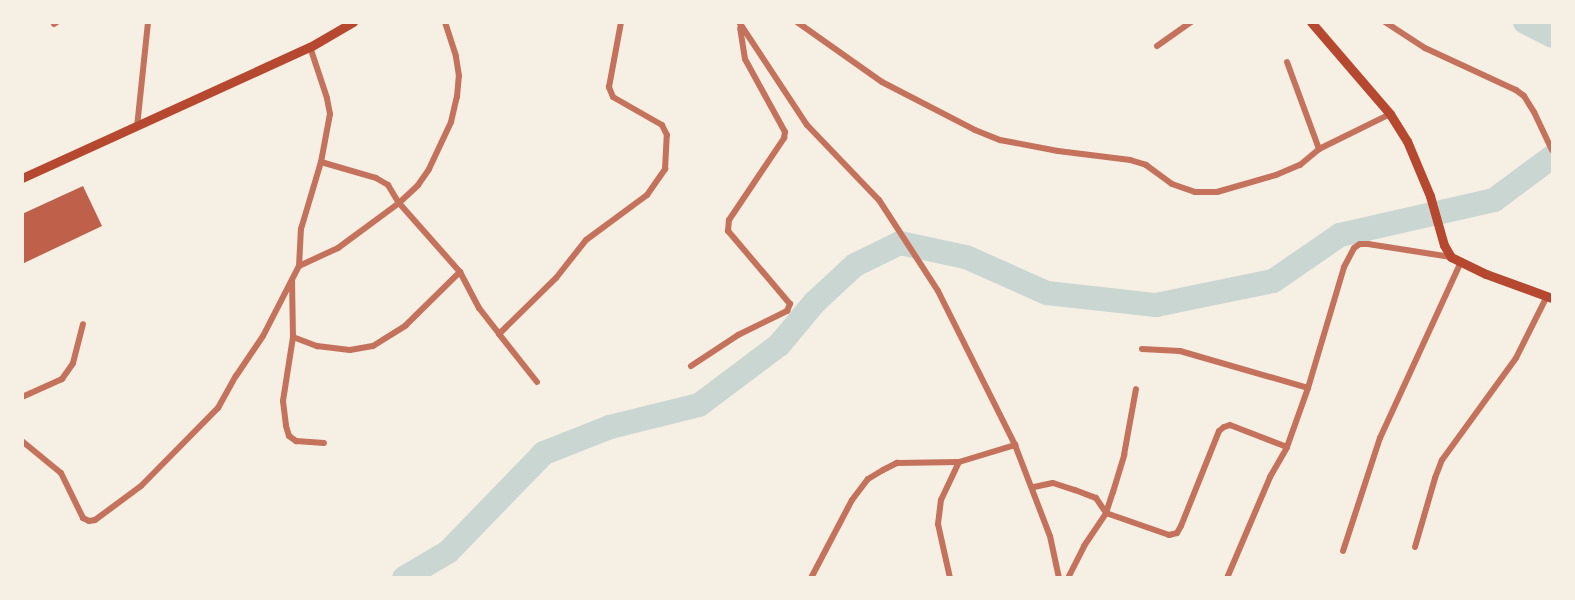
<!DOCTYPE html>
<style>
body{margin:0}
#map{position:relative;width:1575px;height:600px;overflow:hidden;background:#f6efe4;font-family:"DM Sans",sans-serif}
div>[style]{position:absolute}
.river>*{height:24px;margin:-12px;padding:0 12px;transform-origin:12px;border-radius:12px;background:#c9d6d2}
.building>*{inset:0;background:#bf614a}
.minor>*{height:6px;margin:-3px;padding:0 3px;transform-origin:3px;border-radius:3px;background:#c5725c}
.secondary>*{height:9px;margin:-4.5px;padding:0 4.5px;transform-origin:4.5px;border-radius:4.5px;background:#b5482f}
span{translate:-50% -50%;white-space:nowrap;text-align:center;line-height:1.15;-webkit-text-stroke:4.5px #f6efe4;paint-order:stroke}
.frame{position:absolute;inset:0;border:24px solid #f6efe4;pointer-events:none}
</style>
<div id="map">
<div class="river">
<div style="left:1525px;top:22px;width:30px;rotate:27deg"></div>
<div style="left:404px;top:578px;width:51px;rotate:-30.6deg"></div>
<div style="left:448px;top:552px;width:138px;rotate:-45.9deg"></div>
<div style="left:544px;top:453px;width:71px;rotate:-21.5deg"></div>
<div style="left:610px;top:427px;width:92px;rotate:-13.9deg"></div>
<div style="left:699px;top:405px;width:100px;rotate:-36.9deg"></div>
<div style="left:779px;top:345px;width:56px;rotate:-50.1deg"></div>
<div style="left:815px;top:302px;width:54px;rotate:-42.8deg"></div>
<div style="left:855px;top:265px;width:50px;rotate:-26.1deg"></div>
<div style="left:900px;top:243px;width:67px;rotate:12deg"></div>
<div style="left:966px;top:257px;width:89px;rotate:24deg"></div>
<div style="left:1047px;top:293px;width:110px;rotate:6.3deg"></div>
<div style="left:1156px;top:305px;width:119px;rotate:-11.6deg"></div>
<div style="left:1273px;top:281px;width:81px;rotate:-34.5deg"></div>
<div style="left:1340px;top:235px;width:158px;rotate:-12.8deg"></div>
<div style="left:1494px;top:200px;width:72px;rotate:-36.6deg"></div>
</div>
<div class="building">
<div style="clip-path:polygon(83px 186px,102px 226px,22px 264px,22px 214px)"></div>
</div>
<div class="minor">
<div style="left:739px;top:22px;width:123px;rotate:56.6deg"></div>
<div style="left:807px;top:125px;width:104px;rotate:46.2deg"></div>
<div style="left:879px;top:200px;width:108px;rotate:57deg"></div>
<div style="left:938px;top:291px;width:172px;rotate:63.4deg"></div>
<div style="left:797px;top:22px;width:104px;rotate:35.2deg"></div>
<div style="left:882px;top:82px;width:105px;rotate:27.3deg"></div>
<div style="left:975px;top:130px;width:27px;rotate:22deg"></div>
<div style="left:1000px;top:140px;width:59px;rotate:10.7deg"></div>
<div style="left:1058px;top:151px;width:73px;rotate:7.1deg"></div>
<div style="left:1130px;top:160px;width:17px;rotate:17deg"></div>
<div style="left:1146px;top:165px;width:32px;rotate:36deg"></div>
<div style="left:1172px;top:184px;width:24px;rotate:19deg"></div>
<div style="left:1195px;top:192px;width:22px"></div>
<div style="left:1217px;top:192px;width:61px;rotate:-16.1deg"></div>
<div style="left:1276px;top:175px;width:26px;rotate:-23deg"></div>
<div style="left:1300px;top:165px;width:25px;rotate:-40deg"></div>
<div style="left:1319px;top:149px;width:79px;rotate:-26.2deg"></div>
<div style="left:1385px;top:22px;width:48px;rotate:33deg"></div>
<div style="left:1425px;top:48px;width:100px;rotate:24.8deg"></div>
<div style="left:1516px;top:90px;width:10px;rotate:37deg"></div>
<div style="left:1524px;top:96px;width:19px;rotate:58deg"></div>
<div style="left:1534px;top:112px;width:42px;rotate:64.7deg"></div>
<div style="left:54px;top:24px;width:4px;rotate:-34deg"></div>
<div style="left:1157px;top:46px;width:42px;rotate:-35.2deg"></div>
<div style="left:1287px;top:62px;width:93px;rotate:69.8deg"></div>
<div style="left:137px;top:127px;width:106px;rotate:-84deg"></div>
<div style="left:321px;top:162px;width:57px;rotate:16.2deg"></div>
<div style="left:376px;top:178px;width:14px;rotate:30deg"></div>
<div style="left:388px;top:185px;width:21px;rotate:59deg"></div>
<div style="left:399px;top:203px;width:26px;rotate:-43deg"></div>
<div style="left:418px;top:185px;width:19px;rotate:-55deg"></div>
<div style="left:429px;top:169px;width:52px;rotate:-64.9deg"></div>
<div style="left:451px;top:122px;width:26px;rotate:-77deg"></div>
<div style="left:457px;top:97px;width:21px;rotate:-85deg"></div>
<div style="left:459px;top:76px;width:20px;rotate:-99deg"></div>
<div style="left:456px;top:56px;width:36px;rotate:-108deg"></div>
<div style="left:299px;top:266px;width:37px;rotate:-87deg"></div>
<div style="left:301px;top:229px;width:70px;rotate:-73.4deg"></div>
<div style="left:321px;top:162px;width:49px;rotate:-79.4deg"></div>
<div style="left:330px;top:114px;width:16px;rotate:-101deg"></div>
<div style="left:327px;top:98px;width:54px;rotate:-108.4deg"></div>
<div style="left:292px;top:280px;width:57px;rotate:89deg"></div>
<div style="left:293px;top:337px;width:26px;rotate:21deg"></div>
<div style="left:317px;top:346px;width:33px;rotate:7deg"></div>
<div style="left:350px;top:350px;width:23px;rotate:-10deg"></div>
<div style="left:373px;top:346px;width:39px;rotate:-32deg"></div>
<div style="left:406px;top:325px;width:76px;rotate:-44.5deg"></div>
<div style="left:293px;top:337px;width:65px;rotate:98.9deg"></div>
<div style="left:283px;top:401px;width:25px;rotate:83deg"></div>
<div style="left:286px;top:426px;width:10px;rotate:73deg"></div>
<div style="left:289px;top:436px;width:9px;rotate:36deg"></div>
<div style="left:296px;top:441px;width:28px;rotate:4deg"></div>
<div style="left:1142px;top:349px;width:38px;rotate:3deg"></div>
<div style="left:1180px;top:351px;width:133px;rotate:16.1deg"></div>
<div style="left:691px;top:366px;width:56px;rotate:-33.4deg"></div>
<div style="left:738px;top:335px;width:55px;rotate:-26.1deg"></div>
<div style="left:787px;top:311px;width:8px;rotate:-67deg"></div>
<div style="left:790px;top:304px;width:96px;rotate:-130.3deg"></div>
<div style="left:728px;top:231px;width:11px;rotate:-85deg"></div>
<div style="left:729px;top:220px;width:99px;rotate:-56.1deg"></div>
<div style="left:784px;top:138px;width:6px;rotate:-81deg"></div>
<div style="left:785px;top:132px;width:83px;rotate:-118.7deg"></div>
<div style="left:745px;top:59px;width:31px;rotate:-99deg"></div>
<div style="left:537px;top:382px;width:61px;rotate:-128.4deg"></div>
<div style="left:499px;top:334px;width:80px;rotate:-44.5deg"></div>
<div style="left:556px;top:278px;width:48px;rotate:-51.7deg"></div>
<div style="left:586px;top:240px;width:76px;rotate:-36.4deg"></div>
<div style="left:647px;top:195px;width:32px;rotate:-55deg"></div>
<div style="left:665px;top:169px;width:34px;rotate:-87deg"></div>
<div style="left:667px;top:135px;width:11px;rotate:-117deg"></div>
<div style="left:662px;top:125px;width:56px;rotate:-150.3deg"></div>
<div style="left:613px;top:97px;width:11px;rotate:-112deg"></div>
<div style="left:609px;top:87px;width:66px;rotate:-79.5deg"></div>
<div style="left:22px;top:397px;width:44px;rotate:-24.2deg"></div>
<div style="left:62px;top:379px;width:19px;rotate:-55deg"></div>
<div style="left:73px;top:363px;width:40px;rotate:-75.6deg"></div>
<div style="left:22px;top:441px;width:50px;rotate:39.4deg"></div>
<div style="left:61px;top:473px;width:50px;rotate:63.9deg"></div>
<div style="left:83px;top:518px;width:7px;rotate:27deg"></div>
<div style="left:89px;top:521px;width:6px;rotate:-9deg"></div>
<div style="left:95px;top:520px;width:57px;rotate:-36.5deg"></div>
<div style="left:141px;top:486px;width:110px;rotate:-45.4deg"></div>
<div style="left:218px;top:408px;width:37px;rotate:-61deg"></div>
<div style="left:236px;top:376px;width:48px;rotate:-56deg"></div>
<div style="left:263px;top:336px;width:79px;rotate:-62.8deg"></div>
<div style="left:299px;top:266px;width:43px;rotate:-24.8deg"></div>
<div style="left:338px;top:248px;width:76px;rotate:-36.4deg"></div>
<div style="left:399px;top:203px;width:92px;rotate:48.5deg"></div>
<div style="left:460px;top:272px;width:41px;rotate:62.2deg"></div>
<div style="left:479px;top:308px;width:33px;rotate:52deg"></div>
<div style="left:1034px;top:487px;width:19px;rotate:-12deg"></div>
<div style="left:1053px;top:483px;width:23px;rotate:18deg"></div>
<div style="left:1075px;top:490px;width:22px;rotate:21deg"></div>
<div style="left:1096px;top:498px;width:18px;rotate:56deg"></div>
<div style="left:1106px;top:513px;width:67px;rotate:19.2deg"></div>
<div style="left:1169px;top:535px;width:8px;rotate:-14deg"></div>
<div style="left:1177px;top:533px;width:8px;rotate:-60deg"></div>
<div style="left:1181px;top:526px;width:102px;rotate:-68.2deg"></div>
<div style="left:1219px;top:431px;width:6px;rotate:-39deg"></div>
<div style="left:1224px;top:427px;width:6px;rotate:-18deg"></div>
<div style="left:1230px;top:425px;width:61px;rotate:21.1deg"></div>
<div style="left:1415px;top:547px;width:72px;rotate:-73.8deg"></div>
<div style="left:1435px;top:478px;width:19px;rotate:-69deg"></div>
<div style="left:1442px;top:460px;width:126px;rotate:-54deg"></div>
<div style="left:1516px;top:358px;width:69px;rotate:-63.4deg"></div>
<div style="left:1343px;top:551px;width:119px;rotate:-71.9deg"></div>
<div style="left:1380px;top:438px;width:192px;rotate:-65.3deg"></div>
<div style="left:811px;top:578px;width:88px;rotate:-62.3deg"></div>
<div style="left:852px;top:500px;width:26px;rotate:-53deg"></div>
<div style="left:868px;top:479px;width:17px;rotate:-31deg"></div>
<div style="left:883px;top:470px;width:16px;rotate:-27deg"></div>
<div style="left:897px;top:463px;width:62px;rotate:-0.9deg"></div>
<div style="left:959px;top:462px;width:59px;rotate:-16.9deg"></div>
<div style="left:1015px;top:445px;width:97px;rotate:69deg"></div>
<div style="left:1050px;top:536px;width:43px;rotate:77.9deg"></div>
<div style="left:950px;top:578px;width:55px;rotate:-102.5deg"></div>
<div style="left:938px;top:524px;width:24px;rotate:-83deg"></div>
<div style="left:941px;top:500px;width:42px;rotate:-64.7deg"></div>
<div style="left:1068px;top:578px;width:36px;rotate:-63deg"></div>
<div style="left:1084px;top:546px;width:40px;rotate:-56deg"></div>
<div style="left:1106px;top:513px;width:22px;rotate:-72deg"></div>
<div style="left:1113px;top:492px;width:39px;rotate:-73deg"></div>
<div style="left:1124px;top:455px;width:67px;rotate:-79.7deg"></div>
<div style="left:1227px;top:578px;width:110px;rotate:-66.9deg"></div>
<div style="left:1270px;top:477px;width:34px;rotate:-60deg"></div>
<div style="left:1287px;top:447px;width:63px;rotate:-70.4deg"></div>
<div style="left:1308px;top:388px;width:126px;rotate:-73.4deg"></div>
<div style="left:1344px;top:267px;width:21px;rotate:-62deg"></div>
<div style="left:1354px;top:248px;width:7px;rotate:-34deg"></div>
<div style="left:1360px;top:244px;width:8px"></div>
<div style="left:1368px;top:244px;width:84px;rotate:8.9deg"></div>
</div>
<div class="secondary">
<div style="left:1311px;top:22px;width:121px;rotate:49.3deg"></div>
<div style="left:1390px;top:114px;width:32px;rotate:58deg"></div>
<div style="left:1407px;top:141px;width:60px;rotate:67.3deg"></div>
<div style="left:1430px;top:196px;width:51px;rotate:74.1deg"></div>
<div style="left:1444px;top:245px;width:14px;rotate:60deg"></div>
<div style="left:1451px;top:257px;width:39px;rotate:26deg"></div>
<div style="left:1486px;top:274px;width:70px;rotate:20deg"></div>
<div style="left:22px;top:178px;width:316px;rotate:-24.5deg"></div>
<div style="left:310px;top:47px;width:50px;rotate:-30.2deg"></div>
</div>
<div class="frame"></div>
</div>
